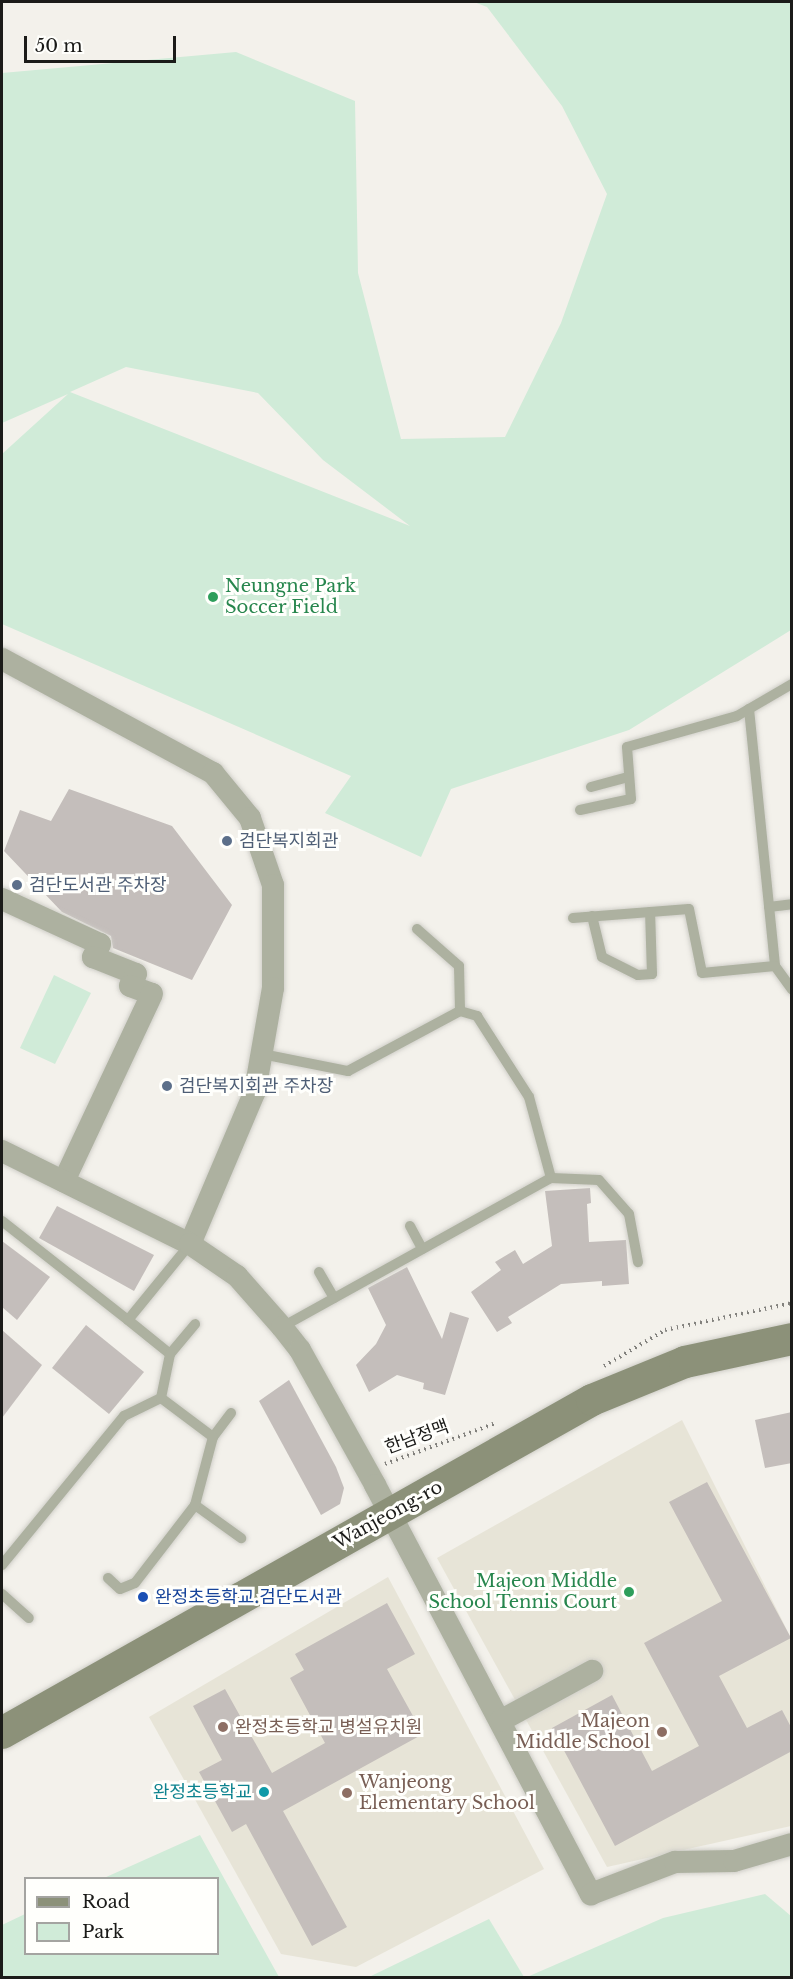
<!DOCTYPE html>
<meta charset="utf-8">
<style>
body{margin:0}
#map{position:relative;width:793px;height:1979px;overflow:hidden;background:#f3f1eb;font-family:"Libre Baskerville","Noto Sans KR",serif}
div>[style]{position:absolute}
.built>*{inset:0;background:#e7e4d7}
.green>*{inset:0;background:#d0ebd8}
.building>*{inset:0;background:#c4bebb}
.path>*{height:4px;margin-top:-2px;transform-origin:0;background:repeating-linear-gradient(90deg,#82817d 0 1.5px,transparent 0 6px)}
.roads{filter:drop-shadow(0 0 2px #d0cfc9) drop-shadow(0 0 2px #d0cfc9)}
.lane>*{height:10px;margin:-5px;padding:0 5px;transform-origin:5px;border-radius:5px;background:#adb1a0}
.street>*{height:22px;margin:-11px;padding:0 11px;transform-origin:11px;border-radius:11px;background:#adb1a0}
.secondary>*{height:32px;margin:-16px;padding:0 16px;transform-origin:16px;border-radius:16px;background:#8c9179}
.dots>*{width:16px;height:16px;translate:-50% -50%;box-sizing:border-box;border:3px solid #fffffc;border-radius:50%}
span{translate:-50% -50%;white-space:nowrap;text-align:center;line-height:1.15;-webkit-text-stroke:6px #fffffc;paint-order:stroke}
.leisure-label{font-size:18px;color:#27864d}
.left{translate:0 -50%;text-align:left}
.right{translate:-100% -50%;text-align:right}
.service-label{font-size:18px;color:#4e5e75}
.street-label{font-size:18px;color:#1b1b19}
.transit-label{font-size:18px;color:#164399}
.education-label{font-size:18px;color:#785e54}
.culture-label{font-size:18px;color:#0d838f}
.frame{position:absolute;inset:0;border:3px solid #1b1b19;pointer-events:none}
.legend{position:absolute;left:24px;top:1877px;width:195px;height:78px;box-sizing:border-box;background:#fffffc;border:2px solid #a4a4a1;margin:0;padding:8px 10px;list-style:none;font-size:18px;color:#1b1b19}
.legend li{display:flex;align-items:center;gap:12px;height:30px}
.legend b{width:30px;border:2px solid #a4a4a1}
.scale{position:absolute;left:24px;top:36px;width:152px;height:27px;box-sizing:border-box;border:3px solid #1b1b19;border-top:0;padding-left:8px;font-size:18px;line-height:21px;white-space:nowrap;color:#1b1b19;-webkit-text-stroke:4px #fffffc;paint-order:stroke}
</style>
<div id="map">
<div class="built">
<div style="clip-path:polygon(682px 1420px,791px 1638px,791px 1826px,607px 1867px,437px 1558px)"></div>
<div style="clip-path:polygon(388px 1577px,544px 1869px,356px 1967px,281px 1954px,149px 1717px)"></div>
</div>
<div class="green">
<div style="clip-path:polygon(evenodd,474px 2px,791px 2px,791px 630px,629px 730px,451px 789px,421px 857px,325px 813px,351px 776px,2px 624px,2px 454px,68px 394px,2px 423px,2px 73px,236px 52px,355px 101px,358px 273px,401px 439px,505px 437px,561px 323px,607px 194px,562px 106px,487px 7px,474px 2px,126px 367px,258px 393px,323px 460px,410px 526px,70px 392px,126px 367px)"></div>
<div style="clip-path:polygon(54px 975px,91px 993px,55px 1064px,20px 1048px)"></div>
<div style="clip-path:polygon(200px 1835px,279px 1977px,2px 1977px,2px 1925px,25px 1914px,26px 1954px,218px 1954px,218px 1878px,104px 1878px)"></div>
<div style="clip-path:polygon(765px 1894px,791px 1916px,791px 1977px,527px 1977px,663px 1918px)"></div>
<div style="clip-path:polygon(489px 1919px,524px 1977px,369px 1977px)"></div>
</div>
<div class="building">
<div style="clip-path:polygon(69px 789px,172px 826px,232px 905px,192px 980px,113px 948px,111px 936px,62px 912px,4px 851px,20px 810px,51px 821px)"></div>
<div style="clip-path:polygon(590px 1188px,591px 1203px,587px 1204px,589px 1242px,626px 1240px,629px 1284px,602px 1286px,602px 1281px,561px 1284px,508px 1317px,512px 1323px,497px 1332px,471px 1292px,501px 1270px,495px 1262px,515px 1250px,523px 1264px,552px 1246px,545px 1191px)"></div>
<div style="clip-path:polygon(57px 1206px,154px 1255px,134px 1291px,39px 1238px)"></div>
<div style="clip-path:polygon(2px 1241px,50px 1277px,17px 1320px,2px 1307px)"></div>
<div style="clip-path:polygon(407px 1267px,442px 1339px,450px 1312px,469px 1318px,445px 1395px,423px 1389px,424px 1383px,397px 1375px,369px 1392px,356px 1365px,376px 1344px,386px 1325px,368px 1288px)"></div>
<div style="clip-path:polygon(86px 1325px,144px 1372px,109px 1414px,52px 1368px)"></div>
<div style="clip-path:polygon(2px 1330px,42px 1365px,2px 1418px)"></div>
<div style="clip-path:polygon(289px 1380px,336px 1467px,344px 1488px,340px 1504px,321px 1515px,259px 1401px)"></div>
<div style="clip-path:polygon(792px 1412px,792px 1463px,765px 1468px,755px 1420px)"></div>
<div style="clip-path:polygon(707px 1482px,791px 1638px,719px 1676px,747px 1728px,782px 1710px,792px 1729px,792px 1751px,615px 1846px,552px 1728px,612px 1695px,652px 1771px,699px 1746px,644px 1643px,722px 1601px,669px 1502px)"></div>
<div style="clip-path:polygon(387px 1603px,415px 1654px,387px 1669px,423px 1734px,283px 1811px,347px 1927px,312px 1946px,246px 1824px,232px 1832px,199px 1772px,222px 1760px,193px 1706px,225px 1689px,272px 1773px,325px 1743px,290px 1678px,304px 1670px,295px 1654px)"></div>
</div>
<div class="path">
<div style="left:604px;top:1366px;width:71px;rotate:-30.5deg"></div>
<div style="left:665px;top:1330px;width:130px;rotate:-12deg"></div>
<div style="left:385px;top:1464px;width:118px;rotate:-20.3deg"></div>
</div>
<div class="roads">
<div class="lane">
<div style="left:749px;top:709px;width:258px;rotate:84.2deg"></div>
<div style="left:775px;top:966px;width:29px;rotate:54deg"></div>
<div style="left:591px;top:787px;width:38px;rotate:-15deg"></div>
<div style="left:580px;top:810px;width:52px;rotate:-12.2deg"></div>
<div style="left:631px;top:799px;width:52px;rotate:-94.4deg"></div>
<div style="left:627px;top:747px;width:114px;rotate:-15.7deg"></div>
<div style="left:737px;top:716px;width:64px;rotate:-30.2deg"></div>
<div style="left:769px;top:907px;width:23px;rotate:-7deg"></div>
<div style="left:592px;top:916px;width:42px;rotate:76.3deg"></div>
<div style="left:602px;top:957px;width:40px;rotate:26.6deg"></div>
<div style="left:638px;top:975px;width:14px;rotate:-4deg"></div>
<div style="left:652px;top:974px;width:62px;rotate:-91.8deg"></div>
<div style="left:573px;top:918px;width:116px;rotate:-4.4deg"></div>
<div style="left:689px;top:909px;width:65px;rotate:78.5deg"></div>
<div style="left:702px;top:973px;width:73px;rotate:-5.5deg"></div>
<div style="left:417px;top:929px;width:56px;rotate:41.4deg"></div>
<div style="left:459px;top:966px;width:45px;rotate:88.7deg"></div>
<div style="left:262px;top:1054px;width:88px;rotate:11.2deg"></div>
<div style="left:348px;top:1071px;width:127px;rotate:-28.2deg"></div>
<div style="left:460px;top:1011px;width:18px;rotate:16deg"></div>
<div style="left:477px;top:1016px;width:96px;rotate:57.3deg"></div>
<div style="left:529px;top:1097px;width:84px;rotate:74.8deg"></div>
<div style="left:2px;top:1221px;width:160px;rotate:38.2deg"></div>
<div style="left:128px;top:1320px;width:98px;rotate:-50.8deg"></div>
<div style="left:410px;top:1226px;width:26px;rotate:62deg"></div>
<div style="left:319px;top:1272px;width:30px;rotate:60deg"></div>
<div style="left:128px;top:1320px;width:54px;rotate:39deg"></div>
<div style="left:170px;top:1354px;width:39px;rotate:-50deg"></div>
<div style="left:282px;top:1327px;width:308px;rotate:-29deg"></div>
<div style="left:551px;top:1178px;width:48px;rotate:2.4deg"></div>
<div style="left:599px;top:1180px;width:45px;rotate:48.6deg"></div>
<div style="left:629px;top:1214px;width:49px;rotate:79.4deg"></div>
<div style="left:213px;top:1437px;width:30px;rotate:-53deg"></div>
<div style="left:195px;top:1505px;width:57px;rotate:35.7deg"></div>
<div style="left:2px;top:1565px;width:193px;rotate:-50.7deg"></div>
<div style="left:124px;top:1416px;width:41px;rotate:-25.9deg"></div>
<div style="left:108px;top:1578px;width:16px;rotate:43deg"></div>
<div style="left:120px;top:1589px;width:16px;rotate:-22deg"></div>
<div style="left:135px;top:1583px;width:98px;rotate:-52.4deg"></div>
<div style="left:195px;top:1505px;width:70px;rotate:-75.2deg"></div>
<div style="left:213px;top:1437px;width:65px;rotate:-143.1deg"></div>
<div style="left:161px;top:1398px;width:45px;rotate:-78.4deg"></div>
<div style="left:2px;top:1594px;width:36px;rotate:42deg"></div>
</div>
<div class="street">
<div style="left:2px;top:659px;width:240px;rotate:28.4deg"></div>
<div style="left:213px;top:773px;width:58px;rotate:50.6deg"></div>
<div style="left:250px;top:818px;width:71px;rotate:71.1deg"></div>
<div style="left:273px;top:885px;width:103px;rotate:90deg"></div>
<div style="left:273px;top:988px;width:105px;rotate:99.9deg"></div>
<div style="left:255px;top:1091px;width:166px;rotate:113deg"></div>
<div style="left:2px;top:899px;width:108px;rotate:24.7deg"></div>
<div style="left:100px;top:944px;width:15px;rotate:118deg"></div>
<div style="left:93px;top:957px;width:46px;rotate:21.6deg"></div>
<div style="left:136px;top:974px;width:13px;rotate:117deg"></div>
<div style="left:130px;top:986px;width:23px;rotate:20deg"></div>
<div style="left:152px;top:994px;width:207px;rotate:115.2deg"></div>
<div style="left:2px;top:1151px;width:210px;rotate:26.3deg"></div>
<div style="left:190px;top:1244px;width:57px;rotate:34.2deg"></div>
<div style="left:237px;top:1276px;width:68px;rotate:48.6deg"></div>
<div style="left:282px;top:1327px;width:29px;rotate:52deg"></div>
<div style="left:300px;top:1350px;width:154px;rotate:60.9deg"></div>
<div style="left:375px;top:1485px;width:463px;rotate:62.2deg"></div>
<div style="left:591px;top:1894px;width:90px;rotate:-20.9deg"></div>
<div style="left:675px;top:1862px;width:59px;rotate:-1deg"></div>
<div style="left:734px;top:1861px;width:60px;rotate:-16.3deg"></div>
<div style="left:500px;top:1721px;width:105px;rotate:-28.5deg"></div>
</div>
<div class="secondary">
<div style="left:2px;top:1733px;width:677px;rotate:-29.44deg"></div>
<div style="left:592px;top:1400px;width:100px;rotate:-22.2deg"></div>
<div style="left:685px;top:1362px;width:109px;rotate:-12.1deg"></div>
</div>
</div>
<div class="dots">
<div style="left:213px;top:597px;background:#2e9e5b"></div>
<div style="left:227px;top:841px;background:#5c6f8a"></div>
<div style="left:17px;top:885px;background:#5c6f8a"></div>
<div style="left:167px;top:1086px;background:#5c6f8a"></div>
<div style="left:629px;top:1592px;background:#2e9e5b"></div>
<div style="left:143px;top:1597px;background:#1a4fb4"></div>
<div style="left:223px;top:1727px;background:#8d6e63"></div>
<div style="left:662px;top:1732px;background:#8d6e63"></div>
<div style="left:264px;top:1792px;background:#0f9aa8"></div>
<div style="left:347px;top:1793px;background:#8d6e63"></div>
</div>
<div class="leisure-label">
<span class="left" style="left:225px;top:597px">Neungne Park<br>Soccer Field</span>
<span class="right" style="left:617px;top:1592px">Majeon Middle<br>School Tennis Court</span>
</div>
<div class="service-label">
<span class="left" style="left:239px;top:841px">검단복지회관</span>
<span class="left" style="left:29px;top:885px">검단도서관 주차장</span>
<span class="left" style="left:179px;top:1086px">검단복지회관 주차장</span>
</div>
<div class="street-label">
<span style="left:417px;top:1437px;rotate:-20deg">한남정맥</span>
<span style="left:388px;top:1515px;rotate:-29deg">Wanjeong-ro</span>
</div>
<div class="transit-label">
<span class="left" style="left:155px;top:1597px">완정초등학교.검단도서관</span>
</div>
<div class="education-label">
<span class="right" style="left:650px;top:1732px">Majeon<br>Middle School</span>
<span class="left" style="left:235px;top:1727px">완정초등학교 병설유치원</span>
<span class="left" style="left:359px;top:1793px">Wanjeong<br>Elementary School</span>
</div>
<div class="culture-label">
<span class="right" style="left:252px;top:1792px">완정초등학교</span>
</div>
<div class="frame"></div>
<ul class="legend">
<li><b style="height:8px;background:#8c9179"></b>Road</li>
<li><b style="height:16px;background:#d0ebd8"></b>Park</li>
</ul>
<div class="scale">50 m</div>
</div>
